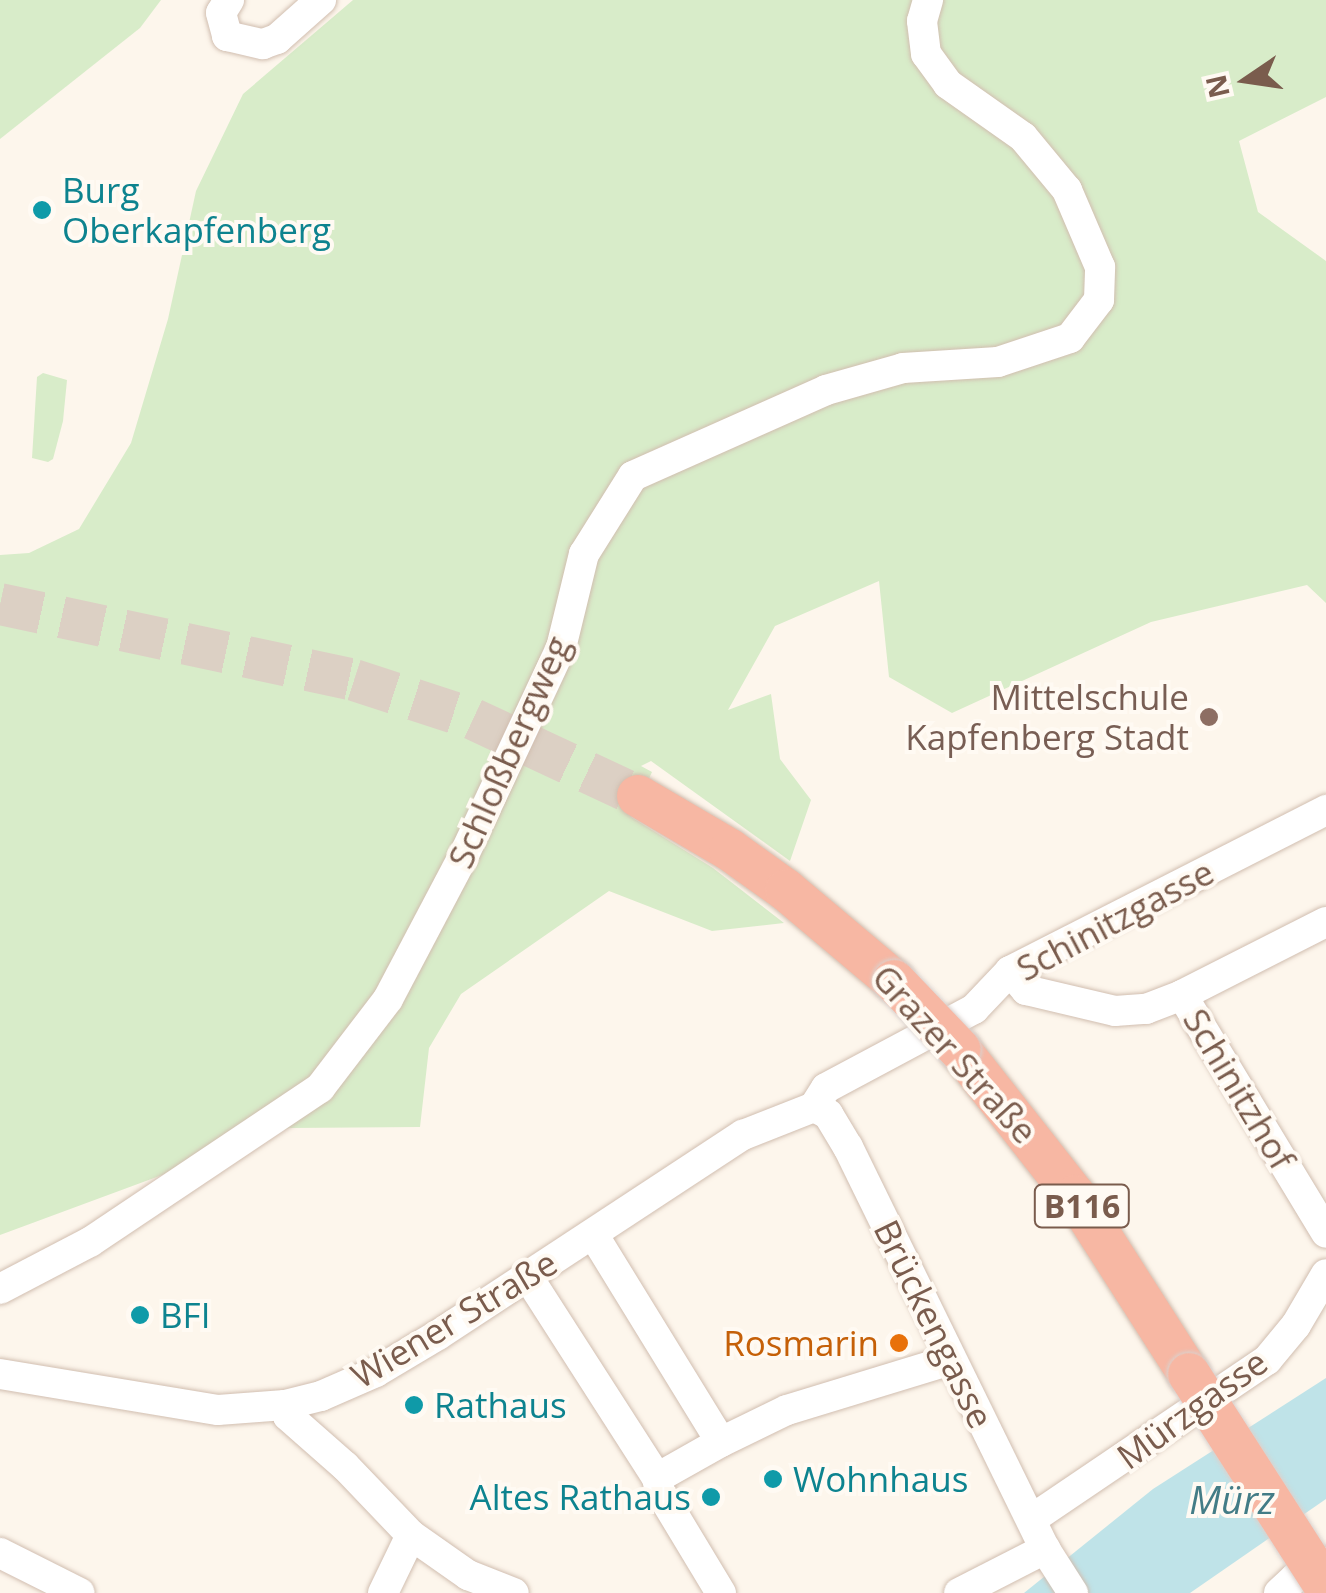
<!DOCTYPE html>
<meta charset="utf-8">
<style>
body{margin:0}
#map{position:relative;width:1326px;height:1593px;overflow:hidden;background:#fdf6ec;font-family:"Open Sans",sans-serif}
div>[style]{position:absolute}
.green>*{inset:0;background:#d8ecc9}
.water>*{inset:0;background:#bfe3e8}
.highway-tunnel>*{height:42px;margin-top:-21px;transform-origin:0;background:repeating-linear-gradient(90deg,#dcd0c4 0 42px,transparent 0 63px)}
.roads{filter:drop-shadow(0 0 2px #d1beb0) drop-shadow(0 0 2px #d1beb0)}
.minor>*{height:30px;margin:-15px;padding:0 15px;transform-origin:15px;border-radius:15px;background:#fff}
.highway>*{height:42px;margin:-21px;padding:0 21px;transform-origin:21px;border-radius:21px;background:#f7b7a3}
.bridges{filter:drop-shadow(0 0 2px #dad1cd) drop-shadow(0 0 2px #dad1cd)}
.highway-bridge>*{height:42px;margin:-21px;padding:0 21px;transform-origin:21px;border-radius:21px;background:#f7b7a3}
.dots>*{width:28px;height:28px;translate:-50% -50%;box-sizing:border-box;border:5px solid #fffaf3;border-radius:50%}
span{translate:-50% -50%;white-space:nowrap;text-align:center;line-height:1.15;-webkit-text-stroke:8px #fffaf3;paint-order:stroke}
.shield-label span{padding:2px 8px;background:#fffaf3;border:2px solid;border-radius:8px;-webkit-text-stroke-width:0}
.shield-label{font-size:32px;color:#7a5c4d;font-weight:700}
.culture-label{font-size:35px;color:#0d838f}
.left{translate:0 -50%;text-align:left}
.right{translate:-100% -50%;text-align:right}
.education-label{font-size:35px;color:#785e54}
.street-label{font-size:35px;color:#7a5c4d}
.food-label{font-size:35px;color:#c56008}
.water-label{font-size:38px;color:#437c86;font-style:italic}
.north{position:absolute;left:1196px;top:30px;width:100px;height:100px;-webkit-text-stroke:8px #fffaf3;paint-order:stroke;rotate:257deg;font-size:28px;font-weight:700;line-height:40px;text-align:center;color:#7a5c4d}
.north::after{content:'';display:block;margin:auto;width:35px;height:45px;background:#7a5c4d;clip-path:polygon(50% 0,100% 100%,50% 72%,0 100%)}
</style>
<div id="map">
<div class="green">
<div style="clip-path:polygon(0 0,161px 0,140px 28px,0 139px)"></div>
<div style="clip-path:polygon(353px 0,1326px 0,1326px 97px,1239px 141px,1258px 212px,1326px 261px,1326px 603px,1307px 585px,1151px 622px,952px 713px,889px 677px,879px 581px,775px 626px,728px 710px,771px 694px,780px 759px,811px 800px,790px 861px,651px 761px,641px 766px,652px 772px,631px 817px,713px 868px,784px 923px,712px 931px,609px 891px,461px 994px,429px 1048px,420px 1127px,289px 1128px,0 1235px,0 555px,29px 553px,79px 529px,131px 443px,168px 319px,196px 191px,243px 94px)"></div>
<div style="clip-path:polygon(43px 373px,67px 380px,63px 421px,53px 459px,48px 462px,32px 458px,37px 377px)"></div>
</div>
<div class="water">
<div style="clip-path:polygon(1326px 1378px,1326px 1499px,1190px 1593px,1024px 1593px,1153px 1489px)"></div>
</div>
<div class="highway-tunnel">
<div style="left:0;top:604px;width:362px;rotate:12.1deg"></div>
<div style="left:354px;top:680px;width:125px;rotate:18.1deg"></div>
<div style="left:473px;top:719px;width:182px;rotate:25deg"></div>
</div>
<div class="roads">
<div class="minor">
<div style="left:229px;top:0;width:15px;rotate:122deg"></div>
<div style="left:221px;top:13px;width:24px;rotate:75deg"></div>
<div style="left:227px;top:36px;width:37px;rotate:13deg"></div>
<div style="left:263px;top:44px;width:15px;rotate:-20deg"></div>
<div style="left:277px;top:39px;width:59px;rotate:-41.6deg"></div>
<div style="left:1010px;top:971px;width:25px;rotate:50deg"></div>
<div style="left:1026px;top:990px;width:91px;rotate:13.3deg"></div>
<div style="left:1115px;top:1011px;width:31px;rotate:-4deg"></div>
<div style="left:1146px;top:1009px;width:39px;rotate:-21deg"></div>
<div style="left:1182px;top:995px;width:278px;rotate:58.8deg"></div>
<div style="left:1182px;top:995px;width:161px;rotate:-26.9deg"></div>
<div style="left:814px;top:1107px;width:22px;rotate:-58deg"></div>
<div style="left:826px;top:1088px;width:168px;rotate:-28.1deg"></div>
<div style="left:974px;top:1009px;width:52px;rotate:-46.5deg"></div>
<div style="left:1010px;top:971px;width:355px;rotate:-27deg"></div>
<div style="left:814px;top:1107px;width:16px;rotate:27deg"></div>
<div style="left:828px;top:1114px;width:39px;rotate:59deg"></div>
<div style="left:848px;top:1147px;width:448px;rotate:63.9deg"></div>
<div style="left:1045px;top:1549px;width:52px;rotate:57.5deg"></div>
<div style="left:593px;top:1234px;width:244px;rotate:58.4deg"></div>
<div style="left:721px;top:1442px;width:73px;rotate:-25.9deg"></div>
<div style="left:787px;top:1410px;width:171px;rotate:-17deg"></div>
<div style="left:528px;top:1277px;width:239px;rotate:57.3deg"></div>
<div style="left:657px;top:1478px;width:14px;rotate:78deg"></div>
<div style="left:660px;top:1492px;width:118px;rotate:58.9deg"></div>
<div style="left:0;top:1289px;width:102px;rotate:-27.6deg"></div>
<div style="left:90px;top:1242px;width:277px;rotate:-33.8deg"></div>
<div style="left:320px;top:1088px;width:112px;rotate:-52.6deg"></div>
<div style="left:388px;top:999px;width:161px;rotate:-62.2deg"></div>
<div style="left:463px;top:857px;width:231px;rotate:-64.9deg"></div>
<div style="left:561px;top:648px;width:97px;rotate:-76.3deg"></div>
<div style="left:584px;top:554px;width:92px;rotate:-57.9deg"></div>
<div style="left:633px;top:476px;width:211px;rotate:-24deg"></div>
<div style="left:826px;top:390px;width:80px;rotate:-15.9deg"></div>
<div style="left:903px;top:368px;width:95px;rotate:-3.6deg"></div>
<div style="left:998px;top:362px;width:76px;rotate:-18.4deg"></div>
<div style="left:1070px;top:338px;width:48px;rotate:-52.7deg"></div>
<div style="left:1099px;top:300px;width:33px;rotate:-88deg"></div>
<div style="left:1100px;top:267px;width:84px;rotate:-113.2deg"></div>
<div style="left:1067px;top:190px;width:69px;rotate:-129.7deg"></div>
<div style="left:1023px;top:137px;width:92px;rotate:-144.8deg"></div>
<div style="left:948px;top:84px;width:37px;rotate:-126deg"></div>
<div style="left:926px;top:54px;width:33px;rotate:-97deg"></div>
<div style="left:922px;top:21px;width:22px;rotate:-74deg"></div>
<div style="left:0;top:1374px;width:221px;rotate:9.4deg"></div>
<div style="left:218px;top:1410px;width:67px;rotate:-4.3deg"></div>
<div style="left:285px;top:1405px;width:37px;rotate:-14deg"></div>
<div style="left:321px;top:1396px;width:60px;rotate:-23.6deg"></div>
<div style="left:376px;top:1372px;width:72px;rotate:-30.8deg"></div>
<div style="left:438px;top:1335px;width:365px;rotate:-33.3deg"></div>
<div style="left:743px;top:1135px;width:76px;rotate:-21.5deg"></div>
<div style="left:285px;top:1405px;width:11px;rotate:75deg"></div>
<div style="left:288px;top:1416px;width:76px;rotate:41.3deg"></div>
<div style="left:345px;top:1466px;width:95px;rotate:46.3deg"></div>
<div style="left:411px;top:1535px;width:70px;rotate:35.1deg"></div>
<div style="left:468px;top:1575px;width:49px;rotate:21.4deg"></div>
<div style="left:657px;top:1478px;width:73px;rotate:-29.4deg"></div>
<div style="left:1032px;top:1519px;width:284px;rotate:-34.1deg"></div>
<div style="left:1267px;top:1360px;width:45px;rotate:-50.4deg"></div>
<div style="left:1296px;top:1325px;width:59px;rotate:-59.5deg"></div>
<div style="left:0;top:1553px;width:89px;rotate:26.6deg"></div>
<div style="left:383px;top:1593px;width:64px;rotate:-64.2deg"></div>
<div style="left:959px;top:1593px;width:97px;rotate:-27.1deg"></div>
<div style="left:1279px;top:1593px;width:22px;rotate:-43deg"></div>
<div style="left:1295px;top:1578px;width:35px;rotate:-27deg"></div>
</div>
<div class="highway">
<div style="left:638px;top:796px;width:107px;rotate:30.4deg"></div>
<div style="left:730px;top:850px;width:69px;rotate:35.5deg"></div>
<div style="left:786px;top:890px;width:141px;rotate:40.1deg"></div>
<div style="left:960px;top:1050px;width:186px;rotate:51.8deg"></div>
<div style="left:1075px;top:1196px;width:211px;rotate:57.4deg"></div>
</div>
</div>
<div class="bridges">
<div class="highway-bridge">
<div style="left:894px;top:981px;width:95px;rotate:46.3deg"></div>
<div style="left:1189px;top:1374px;width:253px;rotate:57.3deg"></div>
</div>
</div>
<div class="dots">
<div style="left:42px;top:210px;background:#0f9aa8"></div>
<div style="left:1209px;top:717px;background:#8d6e63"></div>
<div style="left:140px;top:1315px;background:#0f9aa8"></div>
<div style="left:899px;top:1343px;background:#e8710a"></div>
<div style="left:414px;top:1405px;background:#0f9aa8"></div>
<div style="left:773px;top:1479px;background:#0f9aa8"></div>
<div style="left:711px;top:1497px;background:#0f9aa8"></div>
</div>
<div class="shield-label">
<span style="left:1082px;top:1206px">B116</span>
</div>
<div class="culture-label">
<span class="left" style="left:62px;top:210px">Burg<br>Oberkapfenberg</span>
<span class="left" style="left:160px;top:1315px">BFI</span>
<span class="left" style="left:434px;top:1405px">Rathaus</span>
<span class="left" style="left:793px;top:1479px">Wohnhaus</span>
<span class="right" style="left:691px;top:1497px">Altes Rathaus</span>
</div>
<div class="education-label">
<span class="right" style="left:1189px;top:717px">Mittelschule<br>Kapfenberg Stadt</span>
</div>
<div class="street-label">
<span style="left:509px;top:752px;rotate:-66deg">Schloßbergweg</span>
<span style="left:1115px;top:920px;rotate:-28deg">Schinitzgasse</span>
<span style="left:955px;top:1054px;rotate:48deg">Grazer Straße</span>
<span style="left:1239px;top:1089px;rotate:59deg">Schinitzhof</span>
<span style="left:454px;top:1319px;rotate:-31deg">Wiener Straße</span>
<span style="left:934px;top:1324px;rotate:64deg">Brückengasse</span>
<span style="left:1192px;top:1409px;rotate:-36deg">Mürzgasse</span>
</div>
<div class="food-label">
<span class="right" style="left:879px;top:1343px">Rosmarin</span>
</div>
<div class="water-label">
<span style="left:1232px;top:1500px">Mürz</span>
</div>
<div class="north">N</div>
</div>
